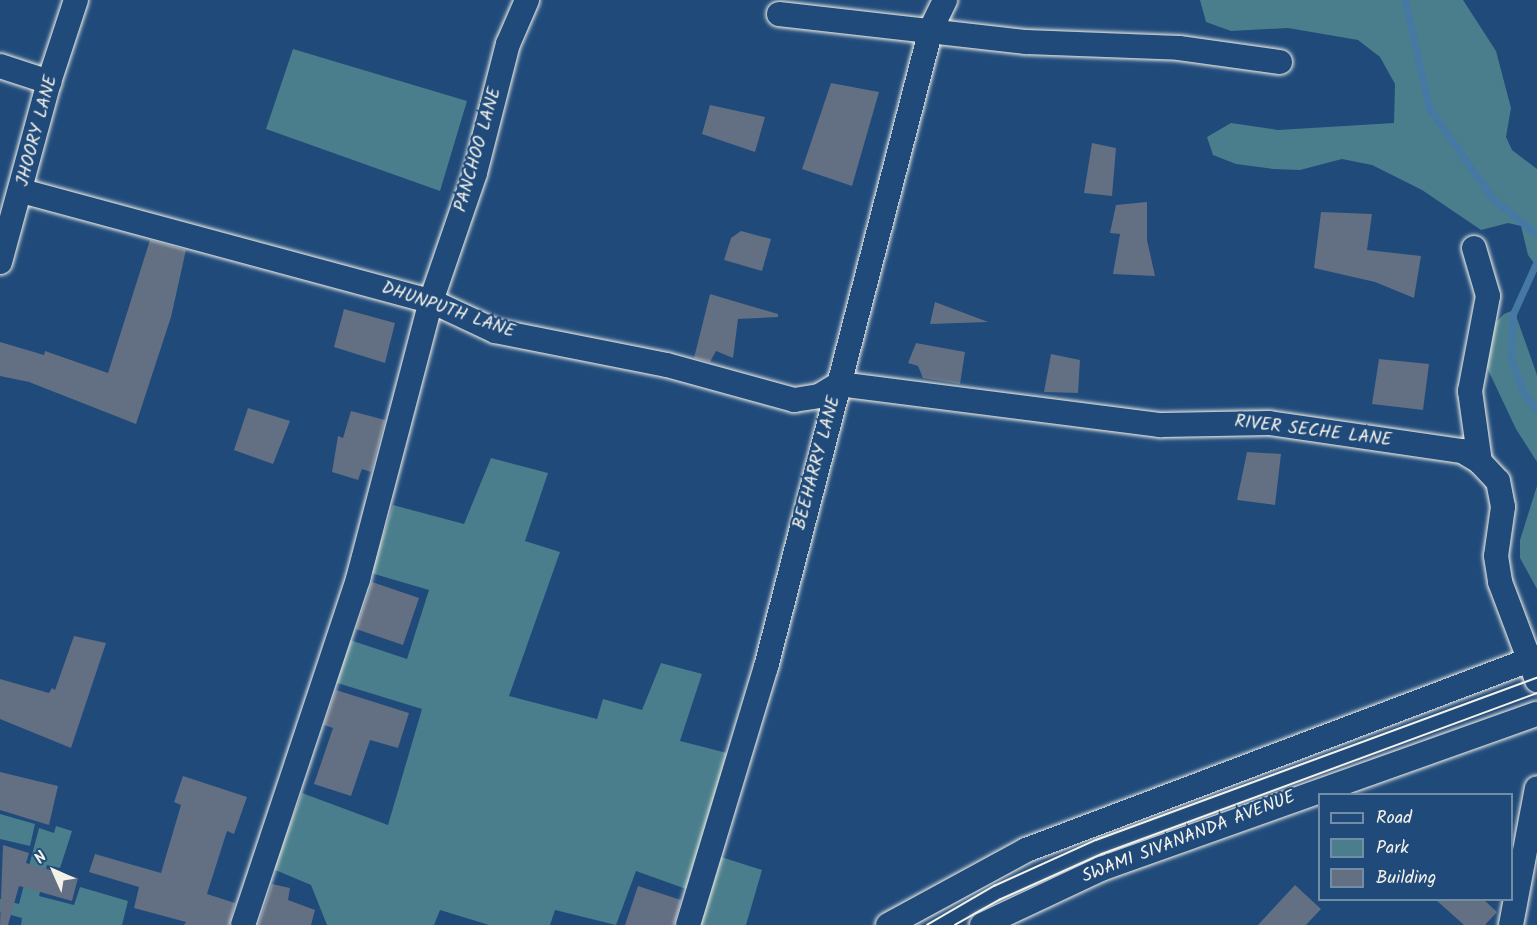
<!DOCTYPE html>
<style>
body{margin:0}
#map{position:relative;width:1537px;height:925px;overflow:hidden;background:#1f4a7a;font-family:Kalam,sans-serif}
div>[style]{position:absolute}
.green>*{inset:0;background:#4a7e8c}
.stream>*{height:7px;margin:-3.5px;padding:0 3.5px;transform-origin:3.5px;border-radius:3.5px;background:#4578a2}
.building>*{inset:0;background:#636f82}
.roads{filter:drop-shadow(0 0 2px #f4f1e8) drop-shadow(0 0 2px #f4f1e8)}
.minor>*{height:24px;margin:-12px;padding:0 12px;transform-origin:12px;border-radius:12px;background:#1f4a7a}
.tram>*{height:1.5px;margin:-0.75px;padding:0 0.75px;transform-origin:0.75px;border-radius:0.75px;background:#f4f1e8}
span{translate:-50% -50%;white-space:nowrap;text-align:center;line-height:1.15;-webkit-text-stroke:4.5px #1f4a7a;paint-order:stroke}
.street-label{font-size:18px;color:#f4f1e8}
.legend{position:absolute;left:1318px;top:793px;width:195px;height:108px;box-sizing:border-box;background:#1f4a7a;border:2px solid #748da6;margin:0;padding:8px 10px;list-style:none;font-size:18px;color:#f4f1e8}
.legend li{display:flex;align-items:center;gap:12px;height:30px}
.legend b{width:30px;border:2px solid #748da6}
.north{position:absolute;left:24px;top:841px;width:60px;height:60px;-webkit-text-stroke:4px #1f4a7a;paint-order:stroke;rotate:315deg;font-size:16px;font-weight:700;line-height:24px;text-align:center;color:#f4f1e8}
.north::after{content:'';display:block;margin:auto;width:21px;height:27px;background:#f4f1e8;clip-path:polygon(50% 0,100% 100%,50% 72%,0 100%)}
</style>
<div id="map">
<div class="green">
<div style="clip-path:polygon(1200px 0,1463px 0,1496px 51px,1511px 108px,1506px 137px,1512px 150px,1537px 169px,1537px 267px,1528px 255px,1521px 226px,1508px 223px,1481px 230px,1422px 190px,1372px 165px,1342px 159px,1300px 170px,1273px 169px,1236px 164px,1213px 155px,1207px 137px,1231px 123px,1278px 130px,1394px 123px,1395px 84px,1380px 57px,1358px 40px,1288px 28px,1231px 31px,1206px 22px)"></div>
<div style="clip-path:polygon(293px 49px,467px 101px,440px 191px,266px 129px)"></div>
<div style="clip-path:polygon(1514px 310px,1537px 375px,1537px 462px,1516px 429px,1481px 355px,1483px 336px,1504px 314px)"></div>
<div style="clip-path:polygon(491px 458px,548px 473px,525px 541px,560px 552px,509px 696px,597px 719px,603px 699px,642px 710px,661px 663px,702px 674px,680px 741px,731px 754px,689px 890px,636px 871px,616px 925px,555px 910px,550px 925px,489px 925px,440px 910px,434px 925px,327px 925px,311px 885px,273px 869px,302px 793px,388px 825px,422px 709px,334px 682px,350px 640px,407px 659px,429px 590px,371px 573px,393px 505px,464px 524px)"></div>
<div style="clip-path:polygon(1537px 486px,1537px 589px,1520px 558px,1520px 540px)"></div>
<div style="clip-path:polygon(0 814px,35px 824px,30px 846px,0 839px)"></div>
<div style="clip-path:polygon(56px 826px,72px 831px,60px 868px,47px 865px,39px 896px,74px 905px,80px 887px,128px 901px,122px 925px,21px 925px,22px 918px,0 912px,0 899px,19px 904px,39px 828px,54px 833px)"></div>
<div style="clip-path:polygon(721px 857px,762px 870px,746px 925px,698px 925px)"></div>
</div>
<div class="stream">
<div style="left:1405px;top:0;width:111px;rotate:77.5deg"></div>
<div style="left:1429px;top:108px;width:111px;rotate:54.9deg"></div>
<div style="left:1493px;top:199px;width:56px;rotate:38.5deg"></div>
<div style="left:1537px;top:261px;width:58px;rotate:114.4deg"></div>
<div style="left:1513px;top:314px;width:45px;rotate:92.5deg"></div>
<div style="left:1511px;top:359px;width:39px;rotate:69deg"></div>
<div style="left:1525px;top:395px;width:20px;rotate:53deg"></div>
</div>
<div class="building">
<div style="clip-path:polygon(831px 83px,879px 92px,852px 186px,802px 169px)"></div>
<div style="clip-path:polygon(710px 105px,765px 117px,755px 152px,702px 134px)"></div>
<div style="clip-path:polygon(1092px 143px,1116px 148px,1112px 196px,1084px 193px)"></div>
<div style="clip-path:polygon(1147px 202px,1147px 240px,1155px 276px,1113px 274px,1120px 234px,1110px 233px,1116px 205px)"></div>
<div style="clip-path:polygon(1321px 212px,1372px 214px,1367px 250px,1421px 256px,1414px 298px,1375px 282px,1314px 268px)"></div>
<div style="clip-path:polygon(741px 231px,771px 239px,762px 271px,724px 260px,731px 238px)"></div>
<div style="clip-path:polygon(150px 240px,186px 250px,171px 317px,136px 424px,29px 382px,0 376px,0 342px,44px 355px,45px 351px,108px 373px)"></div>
<div style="clip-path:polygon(710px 294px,778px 314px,778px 317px,738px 319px,733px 358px,716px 351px,710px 362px,694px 358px)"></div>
<div style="clip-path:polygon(935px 302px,988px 322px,930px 324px)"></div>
<div style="clip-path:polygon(344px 309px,395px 323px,385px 363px,334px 347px)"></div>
<div style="clip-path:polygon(916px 343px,965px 352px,960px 384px,923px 378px,918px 366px,908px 363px)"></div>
<div style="clip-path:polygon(1051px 354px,1080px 360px,1078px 393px,1044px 392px)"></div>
<div style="clip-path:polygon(1379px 359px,1429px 364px,1423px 410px,1372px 404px)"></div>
<div style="clip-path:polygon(248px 408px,290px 421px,273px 464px,234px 450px)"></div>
<div style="clip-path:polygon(351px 411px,385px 420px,371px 472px,362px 469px,358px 480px,332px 472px,338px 436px,343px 438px)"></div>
<div style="clip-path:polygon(1247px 452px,1281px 454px,1275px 505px,1237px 500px)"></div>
<div style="clip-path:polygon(372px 582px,419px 598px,403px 645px,356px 629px)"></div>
<div style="clip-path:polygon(74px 636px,106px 643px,71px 748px,0 719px,0 679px,49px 693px,52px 688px,55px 690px)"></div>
<div style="clip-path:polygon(336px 690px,409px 713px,398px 748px,370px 740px,351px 796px,314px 784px,333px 728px,324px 725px)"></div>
<div style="clip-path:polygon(0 772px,58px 786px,49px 825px,0 810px)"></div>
<div style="clip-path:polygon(183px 776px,247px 797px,234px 834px,227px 831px,207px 894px,235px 903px,229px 925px,184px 925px,186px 922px,134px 908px,139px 887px,89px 872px,95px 854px,161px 873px,181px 805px,174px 802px)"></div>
<div style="clip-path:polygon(3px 845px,29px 853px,26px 863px,78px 878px,72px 901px,19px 886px,8px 925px,0 925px)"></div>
<div style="clip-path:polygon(272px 884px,290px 888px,288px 900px,315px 910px,311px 925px,258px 925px)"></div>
<div style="clip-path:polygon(1295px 885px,1321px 909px,1306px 925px,1258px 925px)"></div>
<div style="clip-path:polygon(638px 886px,681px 900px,674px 925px,625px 925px)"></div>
<div style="clip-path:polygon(1436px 900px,1484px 900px,1497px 912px,1485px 925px,1464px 925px)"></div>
</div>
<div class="roads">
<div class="minor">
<div style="left:779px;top:14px;width:249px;rotate:6.5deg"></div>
<div style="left:1026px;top:42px;width:153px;rotate:2.2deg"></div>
<div style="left:1179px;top:48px;width:102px;rotate:7.9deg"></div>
<div style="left:0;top:66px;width:52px;rotate:18.1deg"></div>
<div style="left:22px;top:191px;width:424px;rotate:15.1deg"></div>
<div style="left:431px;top:301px;width:71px;rotate:25.1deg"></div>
<div style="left:495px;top:331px;width:175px;rotate:11.2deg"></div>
<div style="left:667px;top:365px;width:132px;rotate:15.4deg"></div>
<div style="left:794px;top:400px;width:25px;rotate:-9deg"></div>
<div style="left:819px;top:396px;width:23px;rotate:-31deg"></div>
<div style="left:839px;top:384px;width:324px;rotate:7.3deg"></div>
<div style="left:1160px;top:425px;width:109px;rotate:-1.1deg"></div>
<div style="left:1269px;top:423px;width:195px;rotate:8.3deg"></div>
<div style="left:1462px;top:451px;width:21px;rotate:31deg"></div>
<div style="left:1480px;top:462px;width:26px;rotate:47deg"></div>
<div style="left:1498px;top:481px;width:26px;rotate:79deg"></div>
<div style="left:1503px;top:507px;width:49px;rotate:98.1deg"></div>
<div style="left:1496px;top:556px;width:26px;rotate:81deg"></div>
<div style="left:1500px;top:582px;width:105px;rotate:69.3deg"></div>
<div style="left:1474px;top:248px;width:50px;rotate:73.7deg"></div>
<div style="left:1488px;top:296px;width:97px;rotate:100.7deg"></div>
<div style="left:1470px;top:391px;width:72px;rotate:82deg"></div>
<div style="left:0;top:262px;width:187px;rotate:-74.8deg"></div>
<div style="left:49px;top:82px;width:86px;rotate:-71.8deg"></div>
<div style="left:243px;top:925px;width:365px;rotate:-71.6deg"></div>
<div style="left:358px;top:579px;width:287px;rotate:-75.3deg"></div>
<div style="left:431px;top:301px;width:135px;rotate:-71deg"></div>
<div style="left:475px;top:173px;width:133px;rotate:-75.7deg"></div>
<div style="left:508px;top:44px;width:48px;rotate:-66.6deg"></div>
<div style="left:688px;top:925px;width:270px;rotate:-73.2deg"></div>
<div style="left:766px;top:667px;width:659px;rotate:-75.5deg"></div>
<div style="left:931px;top:29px;width:32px;rotate:-64deg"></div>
<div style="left:888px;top:925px;width:157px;rotate:-28.5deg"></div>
<div style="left:1026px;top:850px;width:546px;rotate:-20.69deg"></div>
<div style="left:982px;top:925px;width:132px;rotate:-25.2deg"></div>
<div style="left:1101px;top:869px;width:463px;rotate:-19.6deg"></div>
<div style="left:1511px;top:925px;width:139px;rotate:-79.3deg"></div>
</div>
</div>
<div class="tram">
<div style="left:927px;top:925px;width:78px;rotate:-30.2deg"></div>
<div style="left:994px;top:886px;width:112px;rotate:-24.3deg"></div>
<div style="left:1096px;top:840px;width:470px;rotate:-20.2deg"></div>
<div style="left:955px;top:925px;width:51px;rotate:-29.6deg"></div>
<div style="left:999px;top:900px;width:113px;rotate:-24.1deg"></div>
<div style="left:1102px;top:854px;width:464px;rotate:-20.3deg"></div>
</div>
<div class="street-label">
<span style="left:38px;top:131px;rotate:-75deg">JHOORY LANE</span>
<span style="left:479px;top:150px;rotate:-74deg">PANCHOO LANE</span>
<span style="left:448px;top:311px;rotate:19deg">DHUNPUTH LANE</span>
<span style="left:1313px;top:432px;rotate:7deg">RIVER SECHE LANE</span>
<span style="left:818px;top:463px;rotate:-75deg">BEEHARRY LANE</span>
<span style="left:1189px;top:838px;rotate:-21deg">SWAMI SIVANANDA AVENUE</span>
</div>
<ul class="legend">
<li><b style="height:8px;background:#1f4a7a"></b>Road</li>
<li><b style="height:16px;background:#4a7e8c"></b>Park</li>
<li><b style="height:16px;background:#636f82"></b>Building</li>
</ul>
<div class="north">N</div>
</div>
